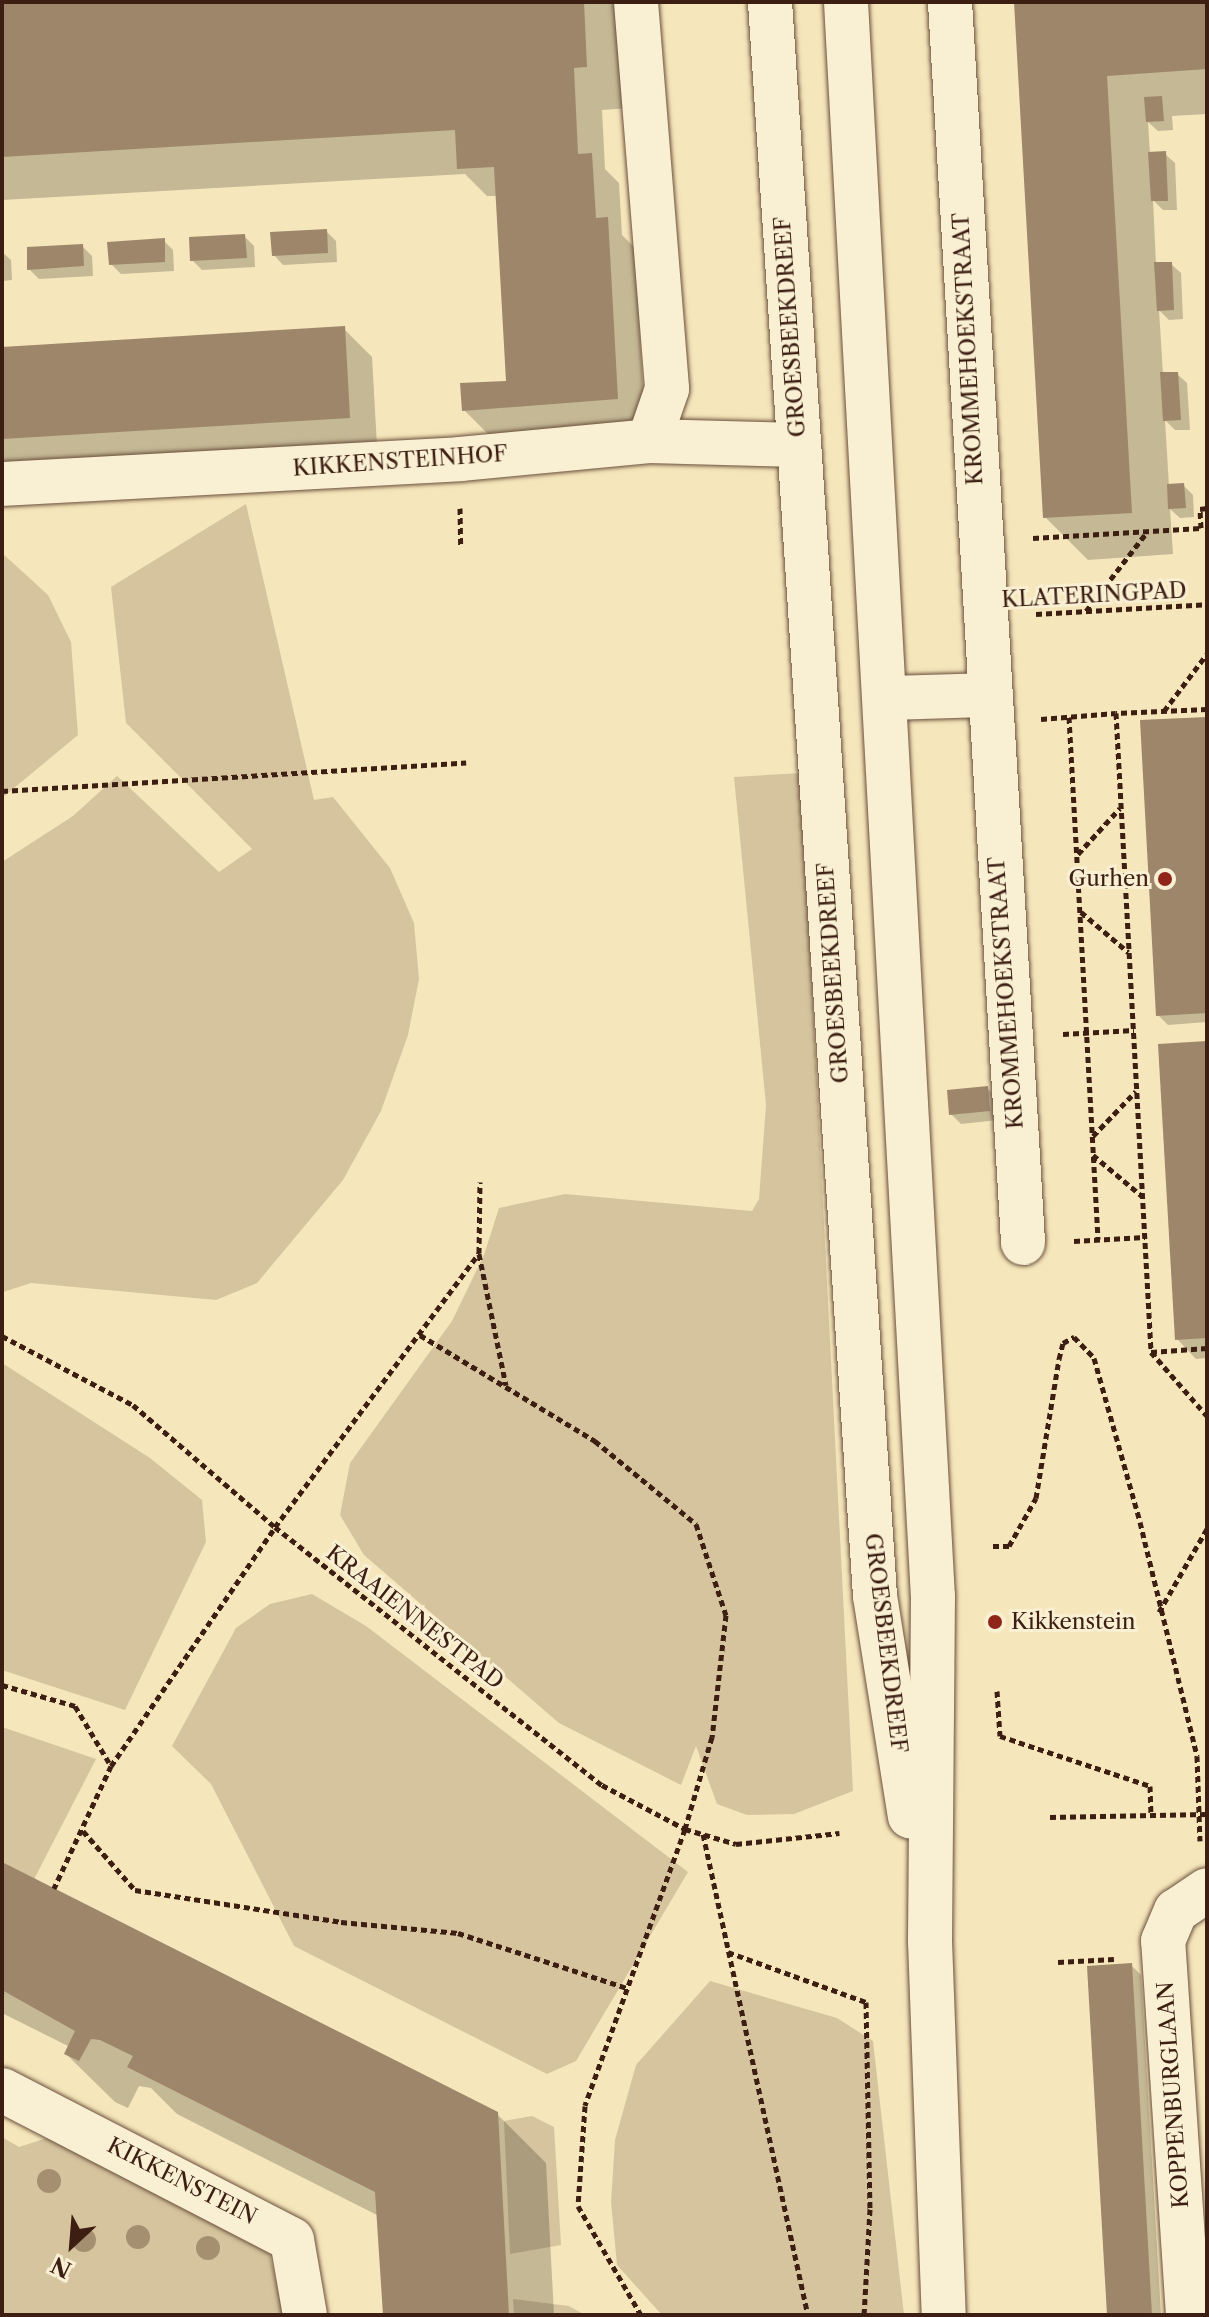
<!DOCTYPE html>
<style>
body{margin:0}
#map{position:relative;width:1209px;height:2317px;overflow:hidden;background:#f6e6bb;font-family:"Libre Caslon Text",serif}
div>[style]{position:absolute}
.green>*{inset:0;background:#d6c49e}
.shadow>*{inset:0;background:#0003}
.building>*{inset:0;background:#9d866a}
.path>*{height:5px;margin-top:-2.5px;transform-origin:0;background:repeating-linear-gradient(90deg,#3c1e12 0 6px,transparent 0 10px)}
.roads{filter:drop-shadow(0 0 2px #6a503c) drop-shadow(0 0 2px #6a503c)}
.minor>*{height:44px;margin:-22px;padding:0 22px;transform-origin:22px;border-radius:22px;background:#f9efd3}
.tertiary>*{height:44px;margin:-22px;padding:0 22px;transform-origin:22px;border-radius:22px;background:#f9efd3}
.trees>*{width:24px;height:24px;margin:-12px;border-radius:50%;background:#a58f71}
.dots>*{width:22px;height:22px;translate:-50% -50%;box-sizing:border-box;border:4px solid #f9efd3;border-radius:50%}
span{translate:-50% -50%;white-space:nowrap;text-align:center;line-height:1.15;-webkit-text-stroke:6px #f9efd3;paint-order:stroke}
.street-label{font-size:22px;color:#3c1e12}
.poi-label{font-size:22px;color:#3c1e12}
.right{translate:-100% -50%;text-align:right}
.left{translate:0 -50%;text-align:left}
.frame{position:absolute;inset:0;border:4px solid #3c1e12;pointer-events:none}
.north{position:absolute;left:32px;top:2205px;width:80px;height:80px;-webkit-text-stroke:6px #f9efd3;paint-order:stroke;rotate:206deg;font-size:22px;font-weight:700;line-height:32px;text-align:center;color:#3c1e12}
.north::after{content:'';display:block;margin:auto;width:28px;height:36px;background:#3c1e12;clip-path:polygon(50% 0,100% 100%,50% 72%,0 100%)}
</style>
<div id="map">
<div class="green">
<div style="clip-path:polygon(246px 504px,314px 800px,333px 797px,390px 868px,414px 923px,419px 979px,408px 1035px,381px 1111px,343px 1180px,257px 1283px,216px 1300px,31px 1283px,3px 1292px,2px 862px,73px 816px,117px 776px,219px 872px,252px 849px,126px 723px,111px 587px)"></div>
<div style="clip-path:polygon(2px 553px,48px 595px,71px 642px,78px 735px,2px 798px)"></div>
<div style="clip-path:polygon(801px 773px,853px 1791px,794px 1814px,747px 1815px,717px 1804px,696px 1746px,681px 1785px,559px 1723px,364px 1555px,340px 1515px,350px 1463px,452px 1321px,484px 1255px,499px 1208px,565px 1194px,752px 1211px,759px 1199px,766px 1105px,734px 777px)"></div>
<div style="clip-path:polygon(2px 1363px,150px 1458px,202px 1500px,206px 1542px,125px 1710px,2px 1670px)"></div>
<div style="clip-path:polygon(312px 1594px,366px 1626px,688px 1872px,576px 2061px,547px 2074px,294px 1946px,211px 1784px,172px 1746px,236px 1628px,270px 1604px)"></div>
<div style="clip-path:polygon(2px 1727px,96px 1759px,28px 1891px,2px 1879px)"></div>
<div style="clip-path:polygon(710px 1981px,837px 2018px,873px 2041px,904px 2315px,662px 2315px,617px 2265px,611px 2202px,615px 2140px,636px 2065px)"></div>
<div style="clip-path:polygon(532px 2116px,554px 2127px,561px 2245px,510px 2254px,504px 2121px)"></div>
<div style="clip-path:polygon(2px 2137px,19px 2147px,50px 2137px,269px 2253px,285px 2315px,2px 2315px)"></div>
<div style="clip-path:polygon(513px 2299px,569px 2306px,585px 2315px,514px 2315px)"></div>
</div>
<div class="shadow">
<div style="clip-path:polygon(612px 2px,623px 13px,629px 108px,602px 110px,605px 169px,619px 183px,622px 235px,635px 248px,645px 426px,492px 438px,464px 410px,508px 383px,498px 196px,487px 196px,465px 174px,2px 200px,2px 3px)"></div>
<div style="clip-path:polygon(1016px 2px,1207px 2px,1207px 114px,1172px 116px,1173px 130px,1158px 131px,1148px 122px,1150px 154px,1165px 154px,1175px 163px,1177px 210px,1163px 210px,1153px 200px,1156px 264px,1171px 264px,1181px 273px,1183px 319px,1169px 320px,1159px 310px,1163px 374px,1177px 374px,1187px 383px,1190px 430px,1175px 430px,1165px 420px,1169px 486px,1183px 485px,1193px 495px,1194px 517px,1180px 518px,1170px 509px,1173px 554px,1088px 560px,1045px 517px)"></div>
<div style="clip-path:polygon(326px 231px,336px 241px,337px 262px,283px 265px,274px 255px)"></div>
<div style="clip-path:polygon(244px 236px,254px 246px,255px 267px,202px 270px,192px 260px)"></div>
<div style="clip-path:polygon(164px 241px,173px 250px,174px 271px,121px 274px,111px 264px)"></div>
<div style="clip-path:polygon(82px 246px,92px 256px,93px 276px,39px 279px,29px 269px)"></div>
<div style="clip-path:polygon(2px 252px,11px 260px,12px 280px,2px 281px)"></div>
<div style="clip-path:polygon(344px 329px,372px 357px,377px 446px,2px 468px,2px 349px)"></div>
<div style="clip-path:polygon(1207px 719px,1207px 1022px,1168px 1025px,1158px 1015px)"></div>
<div style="clip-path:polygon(1207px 1044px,1207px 1358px,1196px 1359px,1177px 1339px)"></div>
<div style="clip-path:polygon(987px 1088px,997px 1098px,998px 1120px,961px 1124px,951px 1114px)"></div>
<div style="clip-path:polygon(2px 1865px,497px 2114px,546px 2163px,554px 2315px,385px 2315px,379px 2216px,177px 2114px,151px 2088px,139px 2086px,128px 2108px,115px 2102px,66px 2054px,70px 2047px,2px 2013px)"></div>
<div style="clip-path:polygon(1131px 1965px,1141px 1975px,1161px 2315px,1109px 2315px)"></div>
</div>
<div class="building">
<div style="clip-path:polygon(2px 2px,584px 2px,587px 67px,574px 68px,578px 154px,592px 153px,596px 218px,608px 217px,618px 399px,462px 411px,460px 383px,506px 381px,494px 167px,457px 169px,455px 130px,2px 157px)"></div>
<div style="clip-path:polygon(1014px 2px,1207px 2px,1207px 69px,1107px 76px,1132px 513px,1043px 518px)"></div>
<div style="clip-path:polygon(1162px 96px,1164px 121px,1146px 122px,1144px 97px)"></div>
<div style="clip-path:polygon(1166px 151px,1168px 201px,1151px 201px,1148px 152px)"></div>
<div style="clip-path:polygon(327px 229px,328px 253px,272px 256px,270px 232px)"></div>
<div style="clip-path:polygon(245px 234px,247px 258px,190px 261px,189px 237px)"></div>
<div style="clip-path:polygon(165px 238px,165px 262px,109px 265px,107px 242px)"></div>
<div style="clip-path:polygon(83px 244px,84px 266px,27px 270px,27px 247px)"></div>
<div style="clip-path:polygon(1154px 262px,1172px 262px,1174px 310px,1157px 311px)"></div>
<div style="clip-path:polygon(345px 326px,350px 418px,2px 439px,2px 347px)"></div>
<div style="clip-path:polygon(1160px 372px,1178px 372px,1181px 420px,1163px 421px)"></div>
<div style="clip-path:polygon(1184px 483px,1186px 508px,1168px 509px,1167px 484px)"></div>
<div style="clip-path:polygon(1207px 717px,1207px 1013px,1156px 1016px,1140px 720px)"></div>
<div style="clip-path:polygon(1207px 1041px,1207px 1338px,1175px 1340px,1158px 1044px)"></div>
<div style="clip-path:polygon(988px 1086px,990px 1111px,949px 1115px,947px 1090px)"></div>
<div style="clip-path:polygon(2px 1862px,498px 2112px,509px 2315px,383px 2315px,375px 2192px,127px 2067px,133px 2056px,100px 2040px,91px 2039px,79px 2061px,64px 2054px,75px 2031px,2px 1990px)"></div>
<div style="clip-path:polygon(1132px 1963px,1152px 2315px,1107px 2315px,1087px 1966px)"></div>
</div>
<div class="path">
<div style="left:460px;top:508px;width:39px;rotate:89deg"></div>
<div style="left:1033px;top:538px;width:168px;rotate:-3.4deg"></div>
<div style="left:1201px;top:528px;width:19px;rotate:-93deg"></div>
<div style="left:1200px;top:509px;width:7px;rotate:-8deg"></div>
<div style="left:1086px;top:611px;width:100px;rotate:-52.3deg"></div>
<div style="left:1036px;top:614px;width:171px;rotate:-3.3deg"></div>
<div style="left:1207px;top:709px;width:91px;rotate:177.5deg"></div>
<div style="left:1116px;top:713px;width:640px;rotate:86.86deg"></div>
<div style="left:1151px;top:1352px;width:56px;rotate:-4.1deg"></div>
<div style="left:1164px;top:711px;width:71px;rotate:-53deg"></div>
<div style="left:1069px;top:717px;width:523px;rotate:86.82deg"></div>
<div style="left:1041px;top:719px;width:75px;rotate:-4.6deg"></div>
<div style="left:2px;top:791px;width:465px;rotate:-3.5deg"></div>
<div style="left:1078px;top:854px;width:62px;rotate:-47.6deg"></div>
<div style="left:1081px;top:912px;width:62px;rotate:40.4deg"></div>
<div style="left:1063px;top:1034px;width:71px;rotate:-3.2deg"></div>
<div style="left:1093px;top:1136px;width:62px;rotate:-46.3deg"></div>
<div style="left:1093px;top:1155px;width:64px;rotate:39.9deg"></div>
<div style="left:1074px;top:1241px;width:71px;rotate:-3.2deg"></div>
<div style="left:479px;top:1254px;width:134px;rotate:78.4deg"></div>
<div style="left:420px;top:1335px;width:205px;rotate:31.2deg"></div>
<div style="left:595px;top:1441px;width:131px;rotate:39.4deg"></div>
<div style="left:696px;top:1524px;width:96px;rotate:71.8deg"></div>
<div style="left:726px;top:1615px;width:123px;rotate:96.5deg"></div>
<div style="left:712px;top:1737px;width:96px;rotate:106.4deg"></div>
<div style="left:685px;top:1829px;width:294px;rotate:109.9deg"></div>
<div style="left:585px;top:2106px;width:100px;rotate:94deg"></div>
<div style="left:578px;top:2206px;width:126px;rotate:60deg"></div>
<div style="left:2px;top:1336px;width:148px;rotate:27.8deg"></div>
<div style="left:133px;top:1405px;width:187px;rotate:40.7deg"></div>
<div style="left:275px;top:1527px;width:417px;rotate:38.3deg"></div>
<div style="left:602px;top:1785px;width:94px;rotate:27.9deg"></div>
<div style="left:685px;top:1829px;width:53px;rotate:16.4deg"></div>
<div style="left:736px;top:1844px;width:104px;rotate:-6.1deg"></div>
<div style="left:1151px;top:1352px;width:85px;rotate:48.8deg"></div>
<div style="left:993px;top:1546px;width:16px"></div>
<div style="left:1009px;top:1546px;width:55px;rotate:-60.6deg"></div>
<div style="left:1036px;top:1498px;width:141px;rotate:-80.6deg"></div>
<div style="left:1059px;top:1359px;width:16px;rotate:-76deg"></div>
<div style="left:1063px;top:1343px;width:13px;rotate:-29deg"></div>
<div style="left:1074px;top:1337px;width:29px;rotate:46deg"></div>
<div style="left:1094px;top:1358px;width:170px;rotate:74.3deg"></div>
<div style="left:1140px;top:1522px;width:241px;rotate:76.3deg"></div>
<div style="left:1197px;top:1756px;width:85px;rotate:88deg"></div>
<div style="left:1159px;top:1612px;width:96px;rotate:-60deg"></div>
<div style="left:2px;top:1685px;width:76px;rotate:16deg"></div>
<div style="left:75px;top:1706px;width:70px;rotate:59deg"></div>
<div style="left:111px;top:1766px;width:135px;rotate:115deg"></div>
<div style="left:997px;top:1691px;width:45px;rotate:86.2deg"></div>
<div style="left:1000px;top:1736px;width:158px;rotate:18.4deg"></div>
<div style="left:1150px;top:1786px;width:29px;rotate:88deg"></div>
<div style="left:111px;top:1766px;width:290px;rotate:-55.5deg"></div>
<div style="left:275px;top:1527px;width:342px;rotate:-53.3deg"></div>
<div style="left:479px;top:1253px;width:71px;rotate:-89.2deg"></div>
<div style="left:1050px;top:1817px;width:157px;rotate:-1.1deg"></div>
<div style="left:83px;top:1831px;width:79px;rotate:48.6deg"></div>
<div style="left:135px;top:1890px;width:208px;rotate:8.8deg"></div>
<div style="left:341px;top:1922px;width:118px;rotate:5.4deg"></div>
<div style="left:458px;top:1933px;width:178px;rotate:18deg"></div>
<div style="left:703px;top:1834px;width:492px;rotate:77.7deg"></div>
<div style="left:728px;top:1952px;width:147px;rotate:19.9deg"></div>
<div style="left:866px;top:2002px;width:207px;rotate:88.9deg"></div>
<div style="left:870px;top:2209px;width:106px;rotate:93.2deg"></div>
<div style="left:1058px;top:1962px;width:56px;rotate:-3.1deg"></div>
<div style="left:2px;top:1992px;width:1px;rotate:-45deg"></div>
</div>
<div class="roads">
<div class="minor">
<div style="left:636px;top:2px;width:388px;rotate:85.4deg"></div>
<div style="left:667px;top:389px;width:55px;rotate:109.1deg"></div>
<div style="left:950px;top:2px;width:1243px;rotate:86.63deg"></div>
<div style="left:2px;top:484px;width:459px;rotate:-3.1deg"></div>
<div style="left:460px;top:459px;width:190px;rotate:-5.4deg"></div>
<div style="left:649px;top:441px;width:149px;rotate:1.5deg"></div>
<div style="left:887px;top:698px;width:100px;rotate:-1.7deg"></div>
<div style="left:2px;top:2090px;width:326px;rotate:27.3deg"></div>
<div style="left:292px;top:2240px;width:76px;rotate:80.2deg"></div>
<div style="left:1188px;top:2315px;width:375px;rotate:-93.8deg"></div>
<div style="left:1163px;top:1941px;width:33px;rotate:-67deg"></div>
<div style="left:1176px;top:1911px;width:37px;rotate:-34deg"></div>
</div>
<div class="tertiary">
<div style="left:770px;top:2px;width:1597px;rotate:86.23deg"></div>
<div style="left:875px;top:1596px;width:223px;rotate:81deg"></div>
<div style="left:846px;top:2px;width:1596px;rotate:86.88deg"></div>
<div style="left:933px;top:1596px;width:345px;rotate:90.5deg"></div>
<div style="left:930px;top:1941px;width:374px;rotate:87.9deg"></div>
</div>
</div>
<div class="trees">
<div style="left:49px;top:2181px"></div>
<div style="left:138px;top:2237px"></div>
<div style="left:84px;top:2240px"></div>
<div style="left:208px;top:2248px"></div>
</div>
<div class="dots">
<div style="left:1165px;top:879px;background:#8f2418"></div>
<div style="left:995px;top:1622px;background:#8f2418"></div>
</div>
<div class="street-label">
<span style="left:790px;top:327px;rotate:-94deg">GROESBEEKDREEF</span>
<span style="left:968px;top:349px;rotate:-93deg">KROMMEHOEKSTRAAT</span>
<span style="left:400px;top:461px;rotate:-4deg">KIKKENSTEINHOF</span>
<span style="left:1094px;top:595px;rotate:-3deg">KLATERINGPAD</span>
<span style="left:833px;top:973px;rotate:-94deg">GROESBEEKDREEF</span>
<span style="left:1006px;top:993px;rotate:-94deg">KROMMEHOEKSTRAAT</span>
<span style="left:415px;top:1617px;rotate:38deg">KRAAIENNESTPAD</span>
<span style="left:886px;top:1643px;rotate:83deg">GROESBEEKDREEF</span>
<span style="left:1173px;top:2095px;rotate:-94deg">KOPPENBURGLAAN</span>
<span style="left:182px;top:2181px;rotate:27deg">KIKKENSTEIN</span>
</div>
<div class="poi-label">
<span class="right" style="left:1149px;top:879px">Gurhen</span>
<span class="left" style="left:1011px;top:1622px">Kikkenstein</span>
</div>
<div class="frame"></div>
<div class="north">N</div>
</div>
